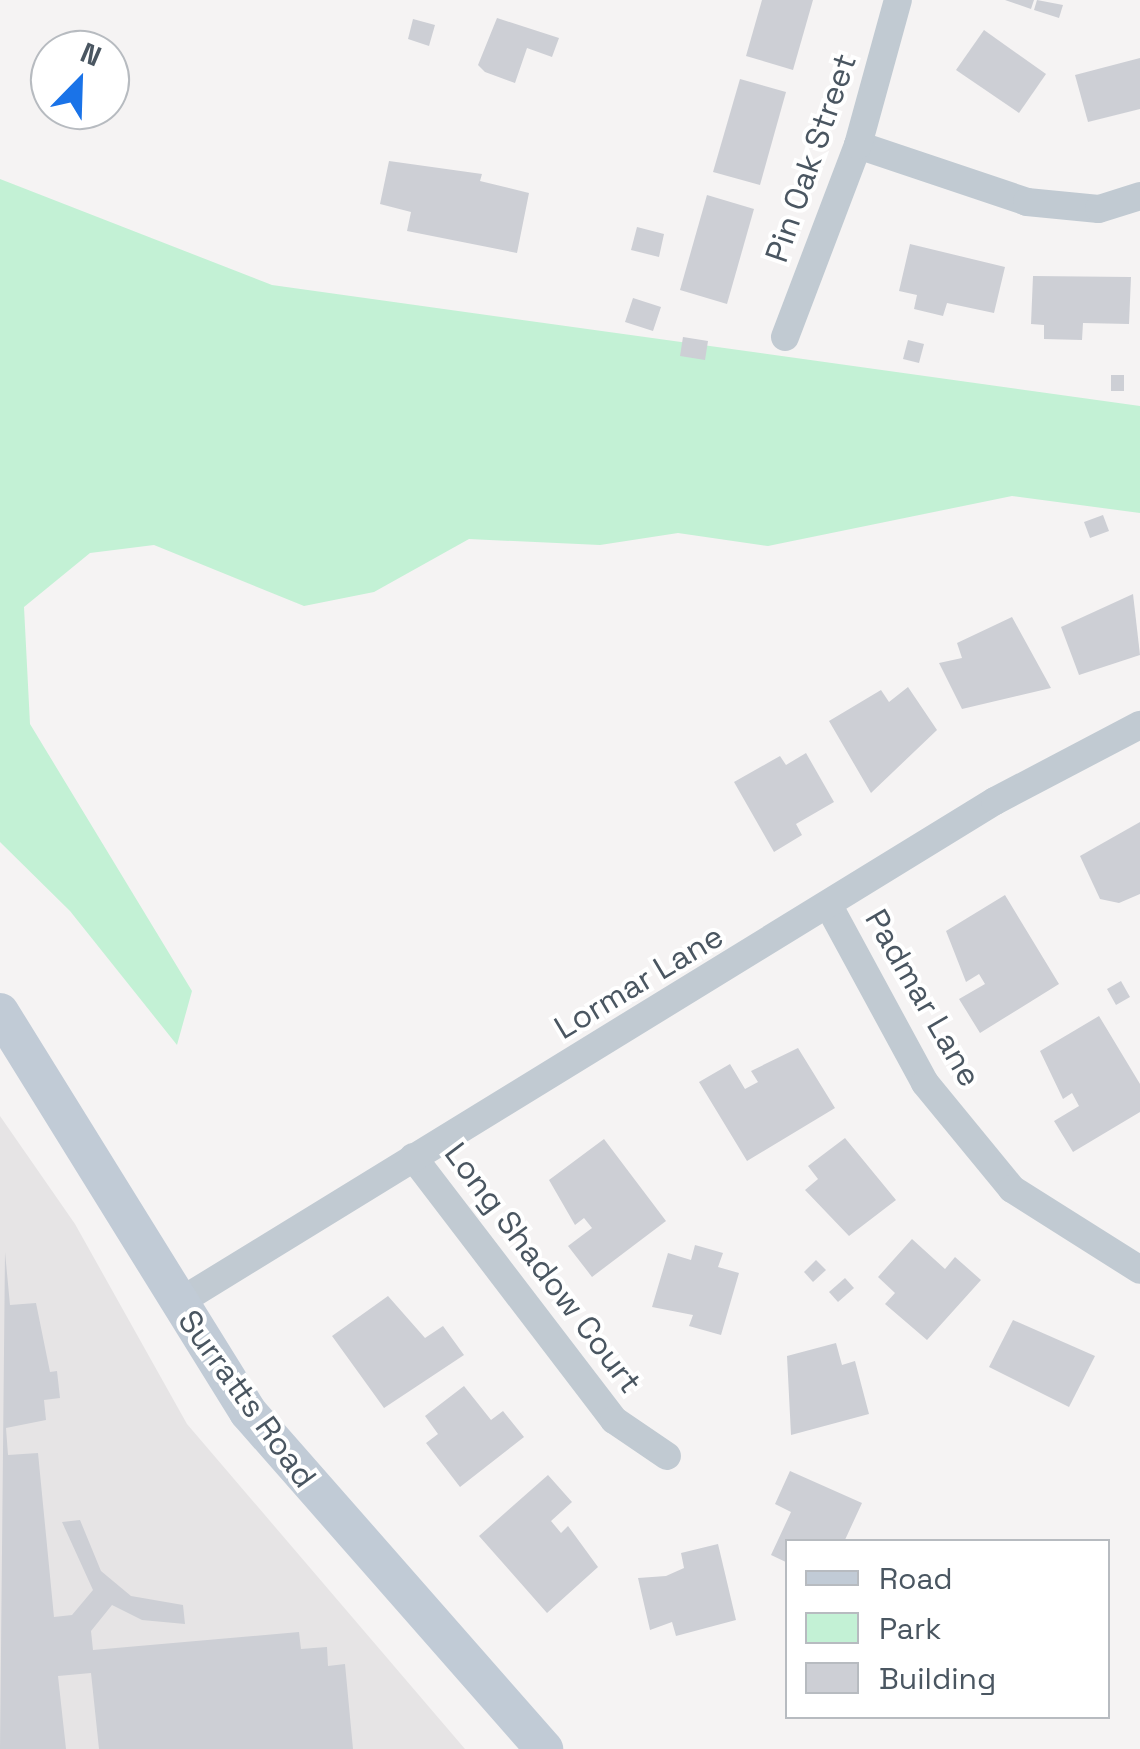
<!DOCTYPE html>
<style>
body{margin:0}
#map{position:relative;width:1140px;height:1749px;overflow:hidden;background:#f5f3f3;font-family:"Space Grotesk",sans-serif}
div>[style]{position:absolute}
.education>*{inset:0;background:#e6e4e5}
.green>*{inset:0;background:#c3f1d5}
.building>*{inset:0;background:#cdcfd5}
.street>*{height:28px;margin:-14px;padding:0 14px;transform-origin:14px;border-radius:14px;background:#c1cad2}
.secondary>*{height:38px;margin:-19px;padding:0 19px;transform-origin:19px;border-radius:19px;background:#c1cbd6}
span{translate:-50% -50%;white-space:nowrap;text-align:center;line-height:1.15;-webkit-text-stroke:8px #fff;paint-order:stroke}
.street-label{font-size:32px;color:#4a5661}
.legend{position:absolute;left:785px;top:1539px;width:325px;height:180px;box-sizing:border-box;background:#fff;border:2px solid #b7bbc0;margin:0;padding:12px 18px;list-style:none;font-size:30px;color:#4a5661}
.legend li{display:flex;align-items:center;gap:20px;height:50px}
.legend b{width:50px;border:2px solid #b7bbc0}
.north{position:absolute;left:30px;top:30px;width:100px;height:100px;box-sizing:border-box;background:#fff;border:2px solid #b7bbc0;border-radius:50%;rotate:23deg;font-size:28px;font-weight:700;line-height:40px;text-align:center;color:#4a5661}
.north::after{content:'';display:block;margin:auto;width:35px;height:45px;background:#1a73e8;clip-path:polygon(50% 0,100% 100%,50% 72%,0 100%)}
</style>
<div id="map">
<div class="education">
<div style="clip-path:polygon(0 1116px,75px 1224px,187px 1424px,465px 1749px,0 1749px)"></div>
</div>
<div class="green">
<div style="clip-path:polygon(0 179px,272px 285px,1140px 406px,1140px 513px,1012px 496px,768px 546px,678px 533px,600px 545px,469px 539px,374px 592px,304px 606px,154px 545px,90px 553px,24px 607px,30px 724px,192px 991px,177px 1045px,70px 911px,0 842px)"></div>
</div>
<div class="building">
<div style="clip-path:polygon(762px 0,813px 0,793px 70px,746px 56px)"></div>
<div style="clip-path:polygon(1005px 0,1034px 0,1031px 9px)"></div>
<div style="clip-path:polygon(1037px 0,1063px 5px,1059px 18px,1034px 10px)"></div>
<div style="clip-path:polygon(497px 18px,559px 38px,552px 57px,527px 48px,515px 83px,485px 72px,478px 65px)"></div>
<div style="clip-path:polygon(413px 19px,435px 25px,429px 46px,408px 39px)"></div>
<div style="clip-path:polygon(984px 30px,1046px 74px,1019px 113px,956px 70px)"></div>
<div style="clip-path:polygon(1140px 58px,1140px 109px,1088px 122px,1075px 75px)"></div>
<div style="clip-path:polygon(740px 79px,786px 92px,760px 185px,713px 172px)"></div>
<div style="clip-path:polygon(389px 161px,482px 174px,480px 181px,529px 193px,517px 253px,407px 231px,411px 212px,380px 204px)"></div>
<div style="clip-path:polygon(707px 195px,754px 209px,727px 304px,680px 290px)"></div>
<div style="clip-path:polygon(637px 227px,664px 234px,659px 257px,631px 250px)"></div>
<div style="clip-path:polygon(910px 244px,1005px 267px,994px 313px,947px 303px,943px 316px,914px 309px,917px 295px,899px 291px)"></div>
<div style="clip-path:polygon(1033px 276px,1131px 277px,1129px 324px,1083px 323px,1082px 340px,1044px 339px,1044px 325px,1031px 324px)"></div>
<div style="clip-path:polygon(633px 298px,661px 307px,653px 331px,625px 322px)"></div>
<div style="clip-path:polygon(683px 337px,708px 341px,705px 360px,680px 356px)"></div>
<div style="clip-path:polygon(908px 340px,924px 344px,919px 363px,903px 359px)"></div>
<div style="clip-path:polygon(1111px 375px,1124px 375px,1124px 391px,1111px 391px)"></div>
<div style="clip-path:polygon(1103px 515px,1109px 531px,1090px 538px,1084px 522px)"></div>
<div style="clip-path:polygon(1133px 594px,1140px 655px,1079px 675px,1061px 627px)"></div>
<div style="clip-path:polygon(1012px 617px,1051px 688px,962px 709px,939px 663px,962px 658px,957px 643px)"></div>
<div style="clip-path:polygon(908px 687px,937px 730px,871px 793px,829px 721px,881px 690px,889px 702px)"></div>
<div style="clip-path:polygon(806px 753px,834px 802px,796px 824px,802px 835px,774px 852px,734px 782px,780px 756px,786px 765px)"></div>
<div style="clip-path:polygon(1140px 822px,1140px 894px,1119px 903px,1100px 899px,1080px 856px)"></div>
<div style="clip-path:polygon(1005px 895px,1059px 984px,980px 1033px,959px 999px,985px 984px,979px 974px,966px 982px,946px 931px)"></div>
<div style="clip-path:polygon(1121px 981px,1130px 997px,1116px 1005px,1107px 989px)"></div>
<div style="clip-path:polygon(1099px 1016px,1140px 1084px,1140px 1112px,1073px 1152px,1054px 1121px,1079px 1106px,1072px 1093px,1063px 1099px,1040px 1051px)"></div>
<div style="clip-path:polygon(798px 1048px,835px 1108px,747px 1161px,699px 1082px,730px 1064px,745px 1089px,758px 1082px,751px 1071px)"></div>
<div style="clip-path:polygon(845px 1138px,896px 1200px,849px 1236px,805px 1190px,818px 1179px,808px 1166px)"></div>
<div style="clip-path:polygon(604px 1139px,666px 1221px,592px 1277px,568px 1246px,592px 1228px,584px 1218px,575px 1225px,549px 1180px)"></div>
<div style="clip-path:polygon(912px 1239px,945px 1269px,955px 1257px,981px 1280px,927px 1340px,885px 1304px,895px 1293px,878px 1277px)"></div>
<div style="clip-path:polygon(695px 1245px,723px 1253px,718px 1267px,739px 1273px,721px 1335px,689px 1326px,693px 1315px,652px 1307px,668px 1253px,691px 1260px)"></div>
<div style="clip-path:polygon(5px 1252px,10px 1305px,36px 1303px,50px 1372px,57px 1371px,60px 1398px,44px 1400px,46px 1420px,6px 1428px,8px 1455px,38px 1453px,54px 1617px,72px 1615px,93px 1590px,62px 1522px,80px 1520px,101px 1571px,131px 1596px,183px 1605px,185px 1624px,142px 1620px,112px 1605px,91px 1631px,93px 1650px,299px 1632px,301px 1649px,327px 1647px,328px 1666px,345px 1664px,353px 1749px,99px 1749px,91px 1673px,58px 1676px,66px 1749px,0 1749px)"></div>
<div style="clip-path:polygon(816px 1260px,826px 1270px,813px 1282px,804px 1272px)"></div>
<div style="clip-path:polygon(845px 1278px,854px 1288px,838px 1302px,829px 1292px)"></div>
<div style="clip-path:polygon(388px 1296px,425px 1338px,443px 1326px,464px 1355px,384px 1408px,332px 1336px)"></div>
<div style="clip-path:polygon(1013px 1320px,1095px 1356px,1069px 1407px,989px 1367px)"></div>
<div style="clip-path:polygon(836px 1343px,842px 1365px,855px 1361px,869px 1414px,791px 1435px,787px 1356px)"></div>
<div style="clip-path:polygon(464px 1386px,491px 1420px,503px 1411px,524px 1437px,460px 1487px,426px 1443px,438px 1434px,425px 1416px)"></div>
<div style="clip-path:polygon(790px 1471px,862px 1503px,844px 1542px,788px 1542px,788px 1563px,771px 1555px,791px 1512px,775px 1504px)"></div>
<div style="clip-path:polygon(548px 1475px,572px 1502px,551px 1521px,561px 1533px,568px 1526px,598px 1567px,547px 1613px,479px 1536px)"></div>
<div style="clip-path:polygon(718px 1544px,736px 1620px,676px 1636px,672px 1622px,650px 1630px,638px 1578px,666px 1576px,684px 1568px,681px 1553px)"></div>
</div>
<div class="street">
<div style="left:858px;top:145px;width:178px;rotate:18.6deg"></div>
<div style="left:1027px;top:202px;width:72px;rotate:5.6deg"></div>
<div style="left:1099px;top:209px;width:43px;rotate:-17.6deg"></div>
<div style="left:785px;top:337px;width:205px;rotate:-69.2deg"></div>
<div style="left:858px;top:145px;width:150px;rotate:-74.6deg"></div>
<div style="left:830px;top:908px;width:199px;rotate:61.5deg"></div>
<div style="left:925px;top:1083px;width:137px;rotate:50.6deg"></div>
<div style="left:1012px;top:1189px;width:151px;rotate:32.3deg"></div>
<div style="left:413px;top:1157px;width:331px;rotate:52.6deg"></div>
<div style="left:614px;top:1420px;width:64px;rotate:34.2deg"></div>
<div style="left:176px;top:1304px;width:961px;rotate:-31.56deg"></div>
<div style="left:995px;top:801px;width:164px;rotate:-27.7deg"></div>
</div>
<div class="secondary">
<div style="left:0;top:1012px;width:471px;rotate:58.2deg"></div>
<div style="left:248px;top:1412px;width:449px;rotate:48.7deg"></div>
</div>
<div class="street-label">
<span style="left:811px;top:158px;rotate:-71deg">Pin Oak Street</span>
<span style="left:639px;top:982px;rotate:-31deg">Lormar Lane</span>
<span style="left:923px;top:998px;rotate:60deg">Padmar Lane</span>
<span style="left:543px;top:1268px;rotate:53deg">Long Shadow Court</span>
<span style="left:247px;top:1399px;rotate:54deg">Surratts Road</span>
</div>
<ul class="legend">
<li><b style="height:12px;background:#c1cbd6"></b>Road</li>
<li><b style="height:28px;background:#c3f1d5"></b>Park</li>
<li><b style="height:28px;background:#cdcfd5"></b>Building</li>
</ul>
<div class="north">N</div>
</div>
